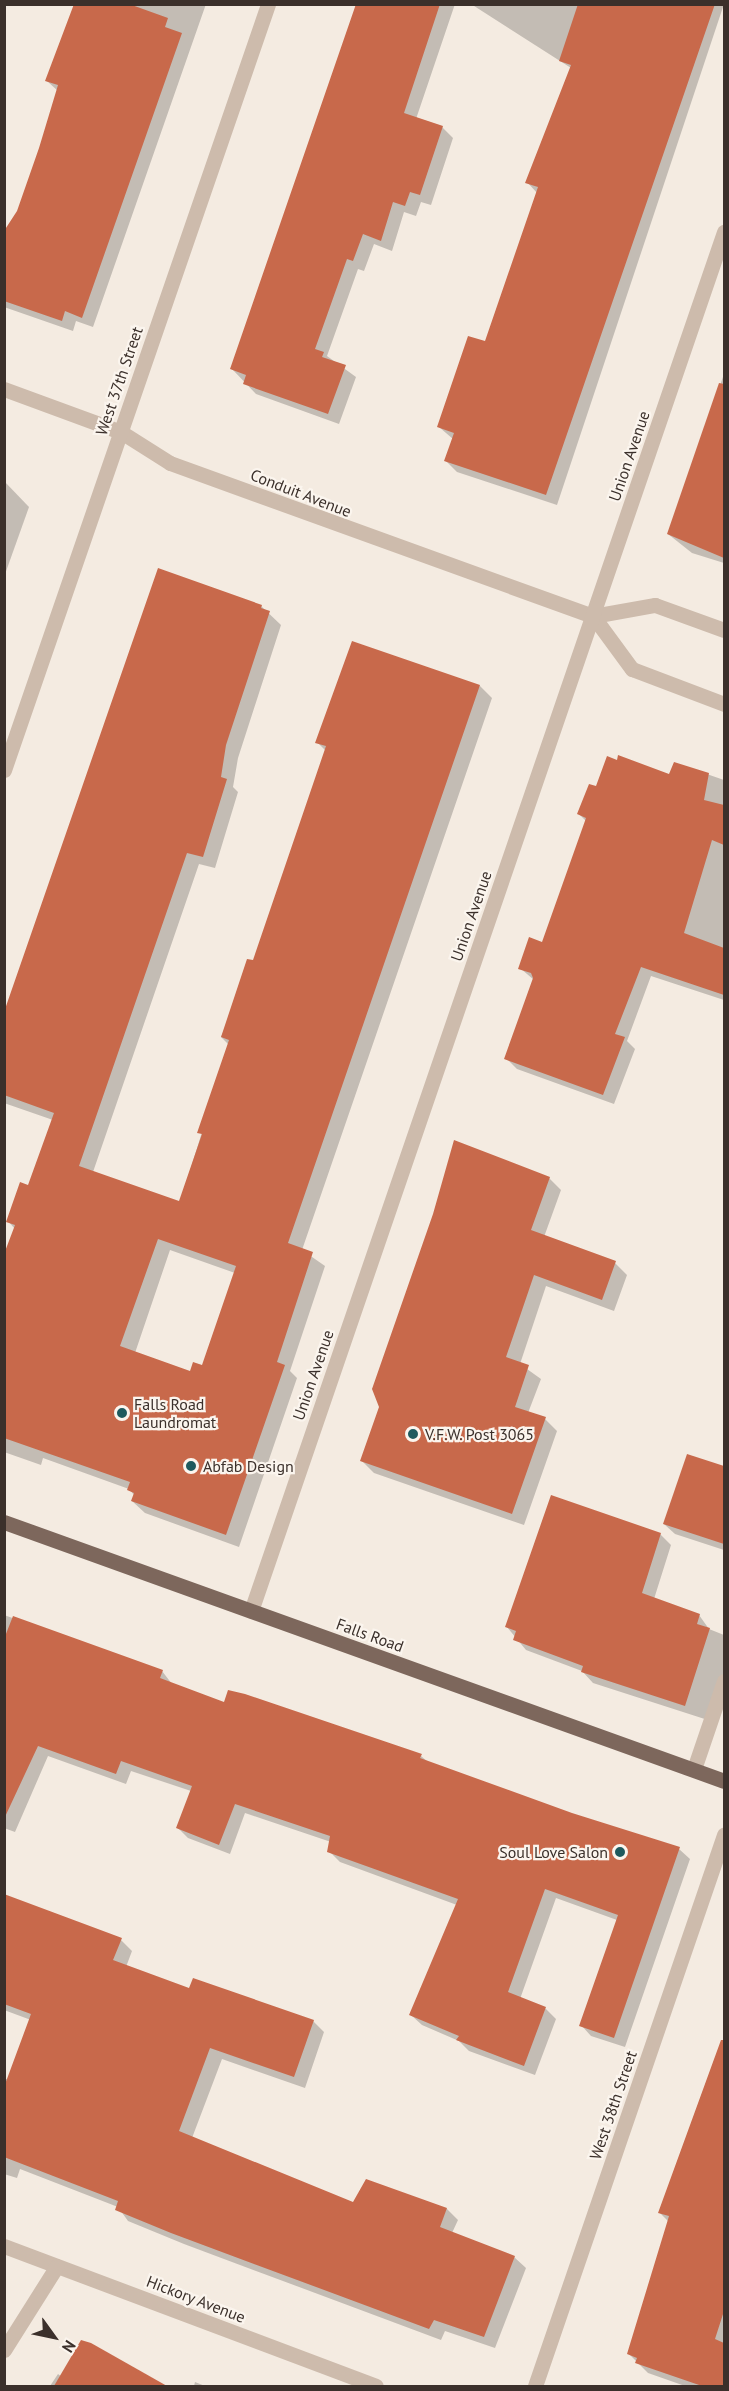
<!DOCTYPE html>
<style>
body{margin:0}
#map{position:relative;width:729px;height:2391px;overflow:hidden;background:#f4ebe1;font-family:"PT Sans",sans-serif}
div>[style]{position:absolute}
.shadow>*{inset:0;background:#0003}
.building>*{inset:0;background:#c8694b}
.minor>*{height:15px;margin:-7.5px;padding:0 7.5px;transform-origin:7.5px;border-radius:7.5px;background:#cdbbac}
.major>*{height:15px;margin:-7.5px;padding:0 7.5px;transform-origin:7.5px;border-radius:7.5px;background:#7d675c}
.dots>*{width:16px;height:16px;translate:-50% -50%;box-sizing:border-box;border:3px solid #fbf5ee;border-radius:50%}
span{translate:-50% -50%;white-space:nowrap;text-align:center;line-height:1.15;-webkit-text-stroke:4.5px #fbf5ee;paint-order:stroke}
.street-label{font-size:16px;color:#3b302b}
.poi-label{font-size:16px;color:#3b302b}
.left{translate:0 -50%;text-align:left}
.right{translate:-100% -50%;text-align:right}
.frame{position:absolute;inset:0;border:6px solid #3b302b;pointer-events:none}
.north{position:absolute;left:24px;top:2307px;width:60px;height:60px;-webkit-text-stroke:4px #fbf5ee;paint-order:stroke;rotate:123deg;font-size:16px;font-weight:700;line-height:24px;text-align:center;color:#3b302b}
.north::after{content:'';display:block;margin:auto;width:21px;height:27px;background:#3b302b;clip-path:polygon(50% 0,100% 100%,50% 72%,0 100%)}
</style>
<div id="map">
<div class="shadow">
<div style="clip-path:polygon(106px 4px,206px 4px,93px 327px,76px 321px,73px 331px,4px 307px,4px 234px,19px 212px,58px 91px,47px 81px)"></div>
<div style="clip-path:polygon(358px 4px,455px 4px,416px 119px,442px 127px,453px 138px,431px 205px,421px 202px,416px 216px,404px 212px,392px 251px,374px 244px,364px 271px,358px 269px,327px 356px,356px 377px,339px 424px,256px 394px,232px 369px)"></div>
<div style="clip-path:polygon(471px 4px,724px 4px,557px 505px,457px 472px,446px 461px,453px 439px,439px 427px,486px 343px,538px 194px,527px 182px,571px 68px)"></div>
<div style="clip-path:polygon(724px 374px,724px 563px,692px 553px,668px 534px)"></div>
<div style="clip-path:polygon(4px 481px,29px 507px,4px 577px)"></div>
<div style="clip-path:polygon(evenodd,261px 606px,281px 625px,238px 758px,233px 787px,238px 792px,215px 868px,199px 864px,93px 1172px,180px 1203px,229px 1045px,221px 1037px,254px 962px,326px 751px,317px 742px,480px 686px,492px 698px,302px 1250px,325px 1266px,290px 1371px,297px 1378px,239px 1547px,145px 1513px,132px 1501px,134px 1495px,129px 1489px,43px 1458px,41px 1465px,4px 1452px,4px 1259px,15px 1229px,8px 1221px,29px 1187px,53px 1120px,4px 1103px,4px 1016px,261px 606px,170px 1250px,235px 1273px,203px 1367px,190px 1373px,135px 1353px,170px 1250px)"></div>
<div style="clip-path:polygon(675px 763px,724px 780px,724px 1000px,651px 976px,627px 1041px,635px 1049px,614px 1104px,517px 1069px,506px 1058px,534px 980px,520px 968px,543px 944px,586px 821px,579px 814px,597px 788px,670px 776px)"></div>
<div style="clip-path:polygon(549px 1178px,561px 1190px,544px 1237px,615px 1263px,627px 1275px,614px 1311px,546px 1286px,520px 1364px,541px 1379px,528px 1413px,545px 1419px,557px 1431px,524px 1525px,374px 1473px,362px 1461px)"></div>
<div style="clip-path:polygon(688px 1456px,724px 1468px,724px 1550px,675px 1534px,664px 1524px)"></div>
<div style="clip-path:polygon(660px 1534px,671px 1545px,654px 1599px,699px 1615px,709px 1629px,724px 1635px,724px 1691px,714px 1722px,593px 1683px,582px 1671px,526px 1650px,507px 1627px)"></div>
<div style="clip-path:polygon(4px 1615px,162px 1671px,172px 1684px,225px 1704px,421px 1756px,428px 1762px,572px 1814px,679px 1849px,690px 1859px,625px 2047px,591px 2036px,581px 2025px,617px 1920px,556px 1898px,520px 1999px,546px 2009px,556px 2019px,535px 2075px,469px 2051px,459px 2041px,422px 2025px,411px 2015px,457px 1905px,340px 1862px,329px 1851px,331px 1842px,245px 1813px,230px 1854px,188px 1838px,178px 1828px,191px 1791px,131px 1771px,126px 1784px,48px 1756px,15px 1832px,4px 1828px)"></div>
<div style="clip-path:polygon(4px 1895px,121px 1940px,132px 1951px,126px 1967px,189px 1990px,313px 2021px,324px 2032px,305px 2088px,222px 2059px,192px 2138px,354px 2204px,367px 2181px,447px 2209px,458px 2220px,452px 2233px,514px 2257px,526px 2268px,495px 2348px,445px 2331px,441px 2340px,184px 2244px,128px 2221px,118px 2207px,20px 2169px,17px 2178px,4px 2174px,4px 2078px,9px 2080px,31px 2020px,4px 2010px)"></div>
<div style="clip-path:polygon(715px 2058px,724px 2061px,724px 2386px,685px 2386px,648px 2373px,628px 2353px,669px 2222px,659px 2212px)"></div>
<div style="clip-path:polygon(82px 2342px,163px 2386px,50px 2386px,58px 2374px,62px 2377px)"></div>
<div style="clip-path:polygon(195px 2382px,205px 2386px,194px 2386px)"></div>
</div>
<div class="building">
<div style="clip-path:polygon(74px 4px,129px 4px,168px 18px,165px 27px,182px 33px,82px 318px,65px 311px,62px 321px,4px 301px,4px 231px,17px 211px,39px 148px,58px 85px,45px 81px)"></div>
<div style="clip-path:polygon(356px 4px,440px 4px,404px 113px,443px 126px,420px 195px,410px 192px,405px 206px,393px 202px,381px 241px,363px 234px,353px 261px,347px 259px,315px 349px,324px 352px,322px 357px,346px 365px,328px 414px,243px 384px,246px 375px,230px 369px)"></div>
<div style="clip-path:polygon(578px 4px,715px 4px,546px 495px,444px 461px,454px 433px,437px 427px,468px 336px,485px 341px,538px 187px,525px 183px,571px 65px,559px 61px)"></div>
<div style="clip-path:polygon(719px 383px,724px 384px,724px 558px,667px 534px)"></div>
<div style="clip-path:polygon(evenodd,158px 568px,262px 605px,261px 608px,270px 611px,226px 745px,221px 777px,227px 779px,203px 857px,187px 853px,79px 1166px,179px 1201px,202px 1134px,197px 1133px,229px 1040px,221px 1037px,247px 959px,253px 960px,326px 746px,315px 743px,352px 641px,480px 685px,288px 1243px,313px 1252px,277px 1362px,285px 1365px,226px 1535px,131px 1501px,134px 1493px,127px 1490px,130px 1482px,4px 1438px,4px 1254px,15px 1225px,6px 1222px,20px 1182px,28px 1185px,54px 1113px,4px 1095px,4px 1012px,158px 568px,158px 1239px,236px 1266px,202px 1365px,193px 1362px,190px 1371px,120px 1346px,158px 1239px)"></div>
<div style="clip-path:polygon(618px 755px,669px 774px,674px 762px,709px 773px,704px 800px,724px 805px,724px 845px,712px 840px,684px 933px,724px 948px,724px 995px,641px 967px,615px 1034px,625px 1037px,603px 1095px,504px 1059px,533px 978px,531px 973px,518px 969px,529px 937px,542px 942px,586px 818px,577px 814px,589px 784px,596px 786px,607px 756px,617px 760px)"></div>
<div style="clip-path:polygon(454px 1140px,550px 1177px,531px 1230px,616px 1261px,602px 1300px,534px 1275px,506px 1357px,529px 1365px,515px 1407px,546px 1417px,512px 1514px,360px 1461px,379px 1407px,372px 1389px,433px 1214px)"></div>
<div style="clip-path:polygon(687px 1454px,724px 1466px,724px 1544px,663px 1524px)"></div>
<div style="clip-path:polygon(551px 1495px,661px 1533px,642px 1593px,700px 1614px,697px 1624px,710px 1628px,685px 1706px,581px 1672px,583px 1666px,513px 1640px,516px 1631px,505px 1627px)"></div>
<div style="clip-path:polygon(13px 1616px,163px 1670px,160px 1678px,224px 1702px,228px 1690px,245px 1694px,422px 1754px,420px 1758px,572px 1813px,680px 1847px,614px 2038px,579px 2026px,618px 1915px,545px 1889px,508px 1992px,546px 2007px,524px 2066px,456px 2040px,459px 2036px,409px 2015px,458px 1899px,327px 1852px,330px 1836px,235px 1804px,219px 1845px,176px 1828px,192px 1786px,121px 1761px,116px 1774px,38px 1746px,4px 1819px,4px 1639px)"></div>
<div style="clip-path:polygon(4px 1894px,122px 1938px,113px 1960px,189px 1988px,193px 1978px,314px 2020px,294px 2077px,210px 2048px,179px 2131px,353px 2202px,366px 2179px,447px 2208px,440px 2227px,515px 2256px,484px 2337px,434px 2320px,429px 2329px,171px 2233px,115px 2210px,118px 2201px,4px 2157px,4px 2087px,31px 2014px,4px 2004px)"></div>
<div style="clip-path:polygon(721px 2040px,724px 2040px,724px 2311px,715px 2339px,724px 2343px,724px 2386px,702px 2386px,635px 2363px,637px 2358px,627px 2354px,669px 2216px,658px 2213px)"></div>
<div style="clip-path:polygon(81px 2340px,91px 2343px,167px 2386px,54px 2386px)"></div>
</div>
<div class="minor">
<div style="left:4px;top:389px;width:125px;rotate:20.2deg"></div>
<div style="left:121px;top:432px;width:58px;rotate:32.3deg"></div>
<div style="left:170px;top:463px;width:450px;rotate:19.9deg"></div>
<div style="left:593px;top:616px;width:63px;rotate:-10.1deg"></div>
<div style="left:655px;top:605px;width:73px;rotate:19.9deg"></div>
<div style="left:593px;top:616px;width:66px;rotate:53.7deg"></div>
<div style="left:632px;top:669px;width:98px;rotate:20.8deg"></div>
<div style="left:4px;top:770px;width:810px;rotate:-70.98deg"></div>
<div style="left:251px;top:1611px;width:1458px;rotate:-71.07deg"></div>
<div style="left:694px;top:1769px;width:93px;rotate:-71.2deg"></div>
<div style="left:4px;top:2246px;width:397px;rotate:20.6deg"></div>
<div style="left:4px;top:2350px;width:99px;rotate:-57.8deg"></div>
<div style="left:535px;top:2386px;width:583px;rotate:-71.07deg"></div>
</div>
<div class="major">
<div style="left:4px;top:1522px;width:765px;rotate:19.78deg"></div>
</div>
<div class="dots">
<div style="left:122px;top:1413px;background:#1f5a5e"></div>
<div style="left:413px;top:1434px;background:#1f5a5e"></div>
<div style="left:191px;top:1466px;background:#1f5a5e"></div>
<div style="left:620px;top:1852px;background:#1f5a5e"></div>
</div>
<div class="street-label">
<span style="left:119px;top:381px;rotate:-71deg">West 37th Street</span>
<span style="left:629px;top:456px;rotate:-71deg">Union Avenue</span>
<span style="left:301px;top:493px;rotate:21deg">Conduit Avenue</span>
<span style="left:471px;top:916px;rotate:-71deg">Union Avenue</span>
<span style="left:313px;top:1375px;rotate:-71deg">Union Avenue</span>
<span style="left:370px;top:1635px;rotate:20deg">Falls Road</span>
<span style="left:613px;top:2105px;rotate:-71deg">West 38th Street</span>
<span style="left:196px;top:2299px;rotate:21deg">Hickory Avenue</span>
</div>
<div class="poi-label">
<span class="left" style="left:134px;top:1413px">Falls Road<br>Laundromat</span>
<span class="left" style="left:425px;top:1434px">V.F.W. Post 3065</span>
<span class="left" style="left:203px;top:1466px">Abfab Design</span>
<span class="right" style="left:608px;top:1852px">Soul Love Salon</span>
</div>
<div class="frame"></div>
<div class="north">N</div>
</div>
